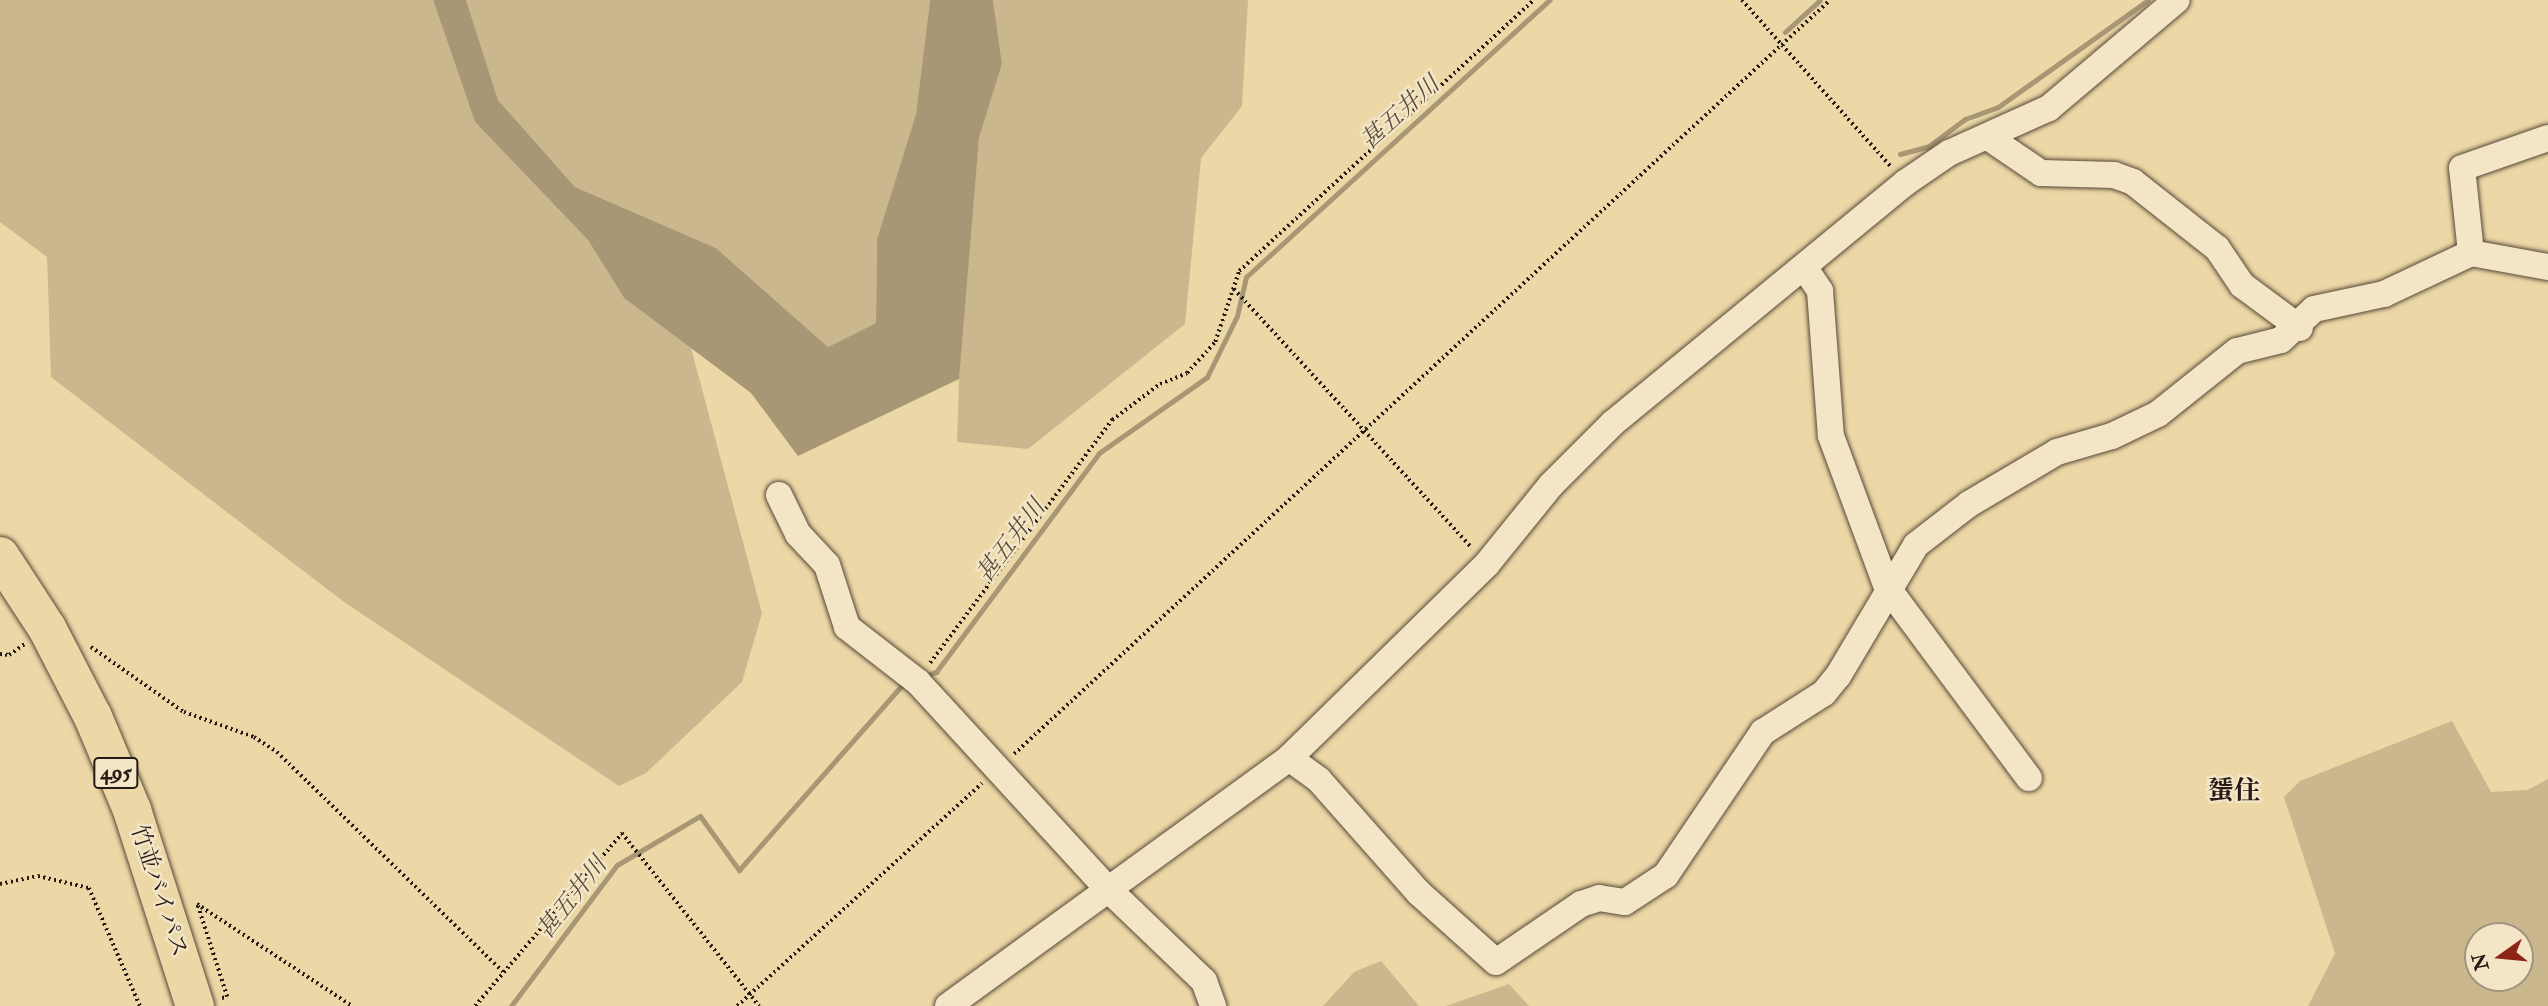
<!DOCTYPE html>
<meta charset="utf-8">
<style>
body{margin:0}
#map{position:relative;width:2548px;height:1006px;overflow:hidden;background:#ecd7a6;font-family:"IM FELL Double Pica","Noto Serif JP",serif}
div>[style]{position:absolute}
.green>*{inset:0;background:#cab78d}
.water>*{inset:0;background:#a89775}
.stream>*{height:5px;margin:-2.5px;padding:0 2.5px;transform-origin:2.5px;border-radius:2.5px;background:#a89775}
.path>*{height:3.5px;margin-top:-1.75px;transform-origin:0;background:repeating-linear-gradient(90deg,#251a15 0 2px,transparent 0 5.5px)}
.roads{filter:drop-shadow(0 0 2px #574939) drop-shadow(0 0 2px #574939)}
.minor>*{height:26px;margin:-13px;padding:0 13px;transform-origin:13px;border-radius:13px;background:#f3e5c5}
.highway>*{height:38px;margin:-19px;padding:0 19px;transform-origin:19px;border-radius:19px;background:#ecd7a6}
span{translate:-50% -50%;white-space:nowrap;text-align:center;line-height:1.15;-webkit-text-stroke:5px #f3e5c5;paint-order:stroke}
.shield-label span{padding:2px 5px;background:#f3e5c5;border:2px solid;border-radius:5px;-webkit-text-stroke-width:0}
.shield-label{font-size:21px;color:#251a15;font-weight:700}
.street-label{font-size:23px;color:#251a15}
.water-label{font-size:24px;color:#594c3b;font-style:italic}
.quarter-label{font-size:26px;color:#251a15;font-weight:700}
.north{position:absolute;left:2464px;top:922px;width:70px;height:70px;box-sizing:border-box;background:#f3e5c5;border:2px solid #a1947f;border-radius:50%;rotate:255deg;font-size:19px;font-weight:700;line-height:28px;text-align:center;color:#251a15}
.north::after{content:'';display:block;margin:auto;width:24px;height:32px;background:#8f2418;clip-path:polygon(50% 0,100% 100%,50% 72%,0 100%)}
</style>
<div id="map">
<div class="green">
<div style="clip-path:polygon(0 0,433px 0,475px 122px,588px 240px,624px 298px,691px 348px,762px 613px,742px 682px,646px 773px,619px 786px,344px 602px,51px 377px,47px 257px,0 222px)"></div>
<div style="clip-path:polygon(466px 0,930px 0,916px 114px,877px 239px,876px 323px,828px 347px,716px 248px,575px 187px,498px 100px)"></div>
<div style="clip-path:polygon(993px 0,1248px 0,1242px 106px,1201px 158px,1185px 324px,1028px 449px,957px 442px,961px 317px,979px 138px,1002px 64px)"></div>
<div style="clip-path:polygon(evenodd,2452px 721px,2491px 792px,2527px 790px,2548px 779px,2548px 1006px,2308px 1006px,2335px 953px,2284px 797px,2300px 781px,2452px 721px,2478px 936px,2520px 936px,2520px 978px,2478px 978px,2478px 936px)"></div>
<div style="clip-path:polygon(1381px 961px,1419px 1006px,1323px 1006px,1354px 972px)"></div>
<div style="clip-path:polygon(1509px 984px,1529px 1006px,1446px 1006px)"></div>
</div>
<div class="water">
<div style="clip-path:polygon(433px 0,466px 0,498px 100px,575px 187px,716px 248px,828px 347px,876px 323px,877px 239px,916px 114px,930px 0,993px 0,1002px 64px,979px 138px,959px 379px,798px 456px,751px 393px,624px 298px,588px 240px,475px 122px)"></div>
</div>
<div class="stream">
<div style="left:1785px;top:32px;width:47px;rotate:-42.4deg"></div>
<div style="left:1900px;top:154px;width:30px;rotate:-15deg"></div>
<div style="left:1929px;top:146px;width:45px;rotate:-36.9deg"></div>
<div style="left:1965px;top:119px;width:35px;rotate:-20deg"></div>
<div style="left:1998px;top:107px;width:184px;rotate:-35.5deg"></div>
<div style="left:924px;top:676px;width:13px;rotate:-18deg"></div>
<div style="left:936px;top:672px;width:273px;rotate:-53.3deg"></div>
<div style="left:1099px;top:453px;width:132px;rotate:-35.1deg"></div>
<div style="left:1207px;top:377px;width:68px;rotate:-63.8deg"></div>
<div style="left:1237px;top:316px;width:40px;rotate:-77deg"></div>
<div style="left:1246px;top:277px;width:411px;rotate:-42.4deg"></div>
<div style="left:511px;top:1006px;width:176px;rotate:-53.1deg"></div>
<div style="left:617px;top:865px;width:96px;rotate:-30.6deg"></div>
<div style="left:700px;top:816px;width:67px;rotate:54.2deg"></div>
<div style="left:739px;top:870px;width:251px;rotate:-48.6deg"></div>
</div>
<div class="path">
<div style="left:1742px;top:0;width:225px;rotate:48.2deg"></div>
<div style="left:1234px;top:289px;width:352px;rotate:47.4deg"></div>
<div style="left:91px;top:647px;width:113px;rotate:35deg"></div>
<div style="left:184px;top:712px;width:74px;rotate:19.7deg"></div>
<div style="left:254px;top:737px;width:27px;rotate:33deg"></div>
<div style="left:277px;top:752px;width:317px;rotate:44.2deg"></div>
<div style="left:0;top:654px;width:9px;rotate:6deg"></div>
<div style="left:9px;top:655px;width:21px;rotate:-35deg"></div>
<div style="left:930px;top:663px;width:304px;rotate:-53.2deg"></div>
<div style="left:1112px;top:420px;width:60px;rotate:-36.9deg"></div>
<div style="left:1160px;top:384px;width:29px;rotate:-22deg"></div>
<div style="left:1187px;top:373px;width:42px;rotate:-47.9deg"></div>
<div style="left:1215px;top:342px;width:75px;rotate:-71.3deg"></div>
<div style="left:1239px;top:271px;width:401px;rotate:-42.6deg"></div>
<div style="left:1014px;top:754px;width:1111px;rotate:-42.74deg"></div>
<div style="left:0;top:884px;width:39px;rotate:-12deg"></div>
<div style="left:38px;top:876px;width:52px;rotate:13.2deg"></div>
<div style="left:89px;top:888px;width:129px;rotate:66.6deg"></div>
<div style="left:222px;top:998px;width:5px;rotate:-11deg"></div>
<div style="left:227px;top:997px;width:98px;rotate:-107.9deg"></div>
<div style="left:197px;top:904px;width:186px;rotate:33.3deg"></div>
<div style="left:475px;top:1006px;width:227px;rotate:-49.6deg"></div>
<div style="left:622px;top:833px;width:221px;rotate:51.6deg"></div>
<div style="left:737px;top:1006px;width:331px;rotate:-42.3deg"></div>
</div>
<div class="roads">
<div class="minor">
<div style="left:1988px;top:137px;width:64px;rotate:34.2deg"></div>
<div style="left:2041px;top:173px;width:73px;rotate:1.6deg"></div>
<div style="left:2114px;top:175px;width:20px;rotate:20deg"></div>
<div style="left:2133px;top:182px;width:107px;rotate:38.2deg"></div>
<div style="left:2217px;top:248px;width:45px;rotate:56deg"></div>
<div style="left:2242px;top:285px;width:72px;rotate:36.6deg"></div>
<div style="left:2471px;top:253px;width:85px;rotate:-96deg"></div>
<div style="left:2462px;top:168px;width:91px;rotate:-19.2deg"></div>
<div style="left:1804px;top:267px;width:29px;rotate:56deg"></div>
<div style="left:1820px;top:291px;width:145px;rotate:85.7deg"></div>
<div style="left:1831px;top:436px;width:161px;rotate:69.7deg"></div>
<div style="left:1887px;top:587px;width:238px;rotate:53.4deg"></div>
<div style="left:779px;top:495px;width:43px;rotate:64deg"></div>
<div style="left:798px;top:534px;width:42px;rotate:46.9deg"></div>
<div style="left:827px;top:565px;width:65px;rotate:72.1deg"></div>
<div style="left:847px;top:627px;width:90px;rotate:37.8deg"></div>
<div style="left:918px;top:682px;width:281px;rotate:47.5deg"></div>
<div style="left:1108px;top:889px;width:133px;rotate:43.8deg"></div>
<div style="left:1204px;top:981px;width:27px;rotate:70deg"></div>
<div style="left:1289px;top:758px;width:37px;rotate:36deg"></div>
<div style="left:1319px;top:780px;width:151px;rotate:48.5deg"></div>
<div style="left:1419px;top:893px;width:103px;rotate:41.9deg"></div>
<div style="left:1496px;top:962px;width:103px;rotate:-34.3deg"></div>
<div style="left:1581px;top:904px;width:19px;rotate:-18deg"></div>
<div style="left:1599px;top:898px;width:26px;rotate:9deg"></div>
<div style="left:1625px;top:902px;width:49px;rotate:-33.4deg"></div>
<div style="left:1666px;top:875px;width:173px;rotate:-55.9deg"></div>
<div style="left:1763px;top:732px;width:72px;rotate:-32.6deg"></div>
<div style="left:1824px;top:693px;width:22px;rotate:-51deg"></div>
<div style="left:1838px;top:676px;width:152px;rotate:-59.2deg"></div>
<div style="left:1916px;top:545px;width:67px;rotate:-37.7deg"></div>
<div style="left:1969px;top:504px;width:102px;rotate:-30.6deg"></div>
<div style="left:2057px;top:452px;width:57px;rotate:-16.2deg"></div>
<div style="left:2112px;top:436px;width:51px;rotate:-25.6deg"></div>
<div style="left:2158px;top:414px;width:101px;rotate:-38.6deg"></div>
<div style="left:2237px;top:351px;width:45px;rotate:-14deg"></div>
<div style="left:2281px;top:340px;width:45px;rotate:-43.2deg"></div>
<div style="left:2314px;top:309px;width:72px;rotate:-12.1deg"></div>
<div style="left:2384px;top:294px;width:96px;rotate:-25.2deg"></div>
<div style="left:2471px;top:253px;width:78px;rotate:10.3deg"></div>
<div style="left:948px;top:1006px;width:422px;rotate:-36deg"></div>
<div style="left:1289px;top:758px;width:277px;rotate:-44.4deg"></div>
<div style="left:1487px;top:564px;width:102px;rotate:-51deg"></div>
<div style="left:1551px;top:485px;width:88px;rotate:-45deg"></div>
<div style="left:1613px;top:423px;width:378px;rotate:-39.4deg"></div>
<div style="left:1905px;top:183px;width:53px;rotate:-34.3deg"></div>
<div style="left:1949px;top:153px;width:110px;rotate:-24.2deg"></div>
<div style="left:2049px;top:108px;width:167px;rotate:-40.2deg"></div>
</div>
<div class="highway">
<div style="left:0;top:556px;width:86px;rotate:56.9deg"></div>
<div style="left:47px;top:628px;width:100px;rotate:62.7deg"></div>
<div style="left:93px;top:717px;width:101px;rotate:67.2deg"></div>
<div style="left:132px;top:810px;width:206px;rotate:72.2deg"></div>
</div>
</div>
<div class="shield-label">
<span style="left:116px;top:773px">495</span>
</div>
<div class="street-label">
<span style="left:159px;top:891px;rotate:72deg">竹並バイパス</span>
</div>
<div class="water-label">
<span style="left:1400px;top:113px;rotate:-42deg">甚五井川</span>
<span style="left:1011px;top:541px;rotate:-53deg">甚五井川</span>
<span style="left:572px;top:898px;rotate:-52deg">甚五井川</span>
</div>
<div class="quarter-label">
<span style="left:2234px;top:792px">蜑住</span>
</div>
<div class="north">N</div>
</div>
